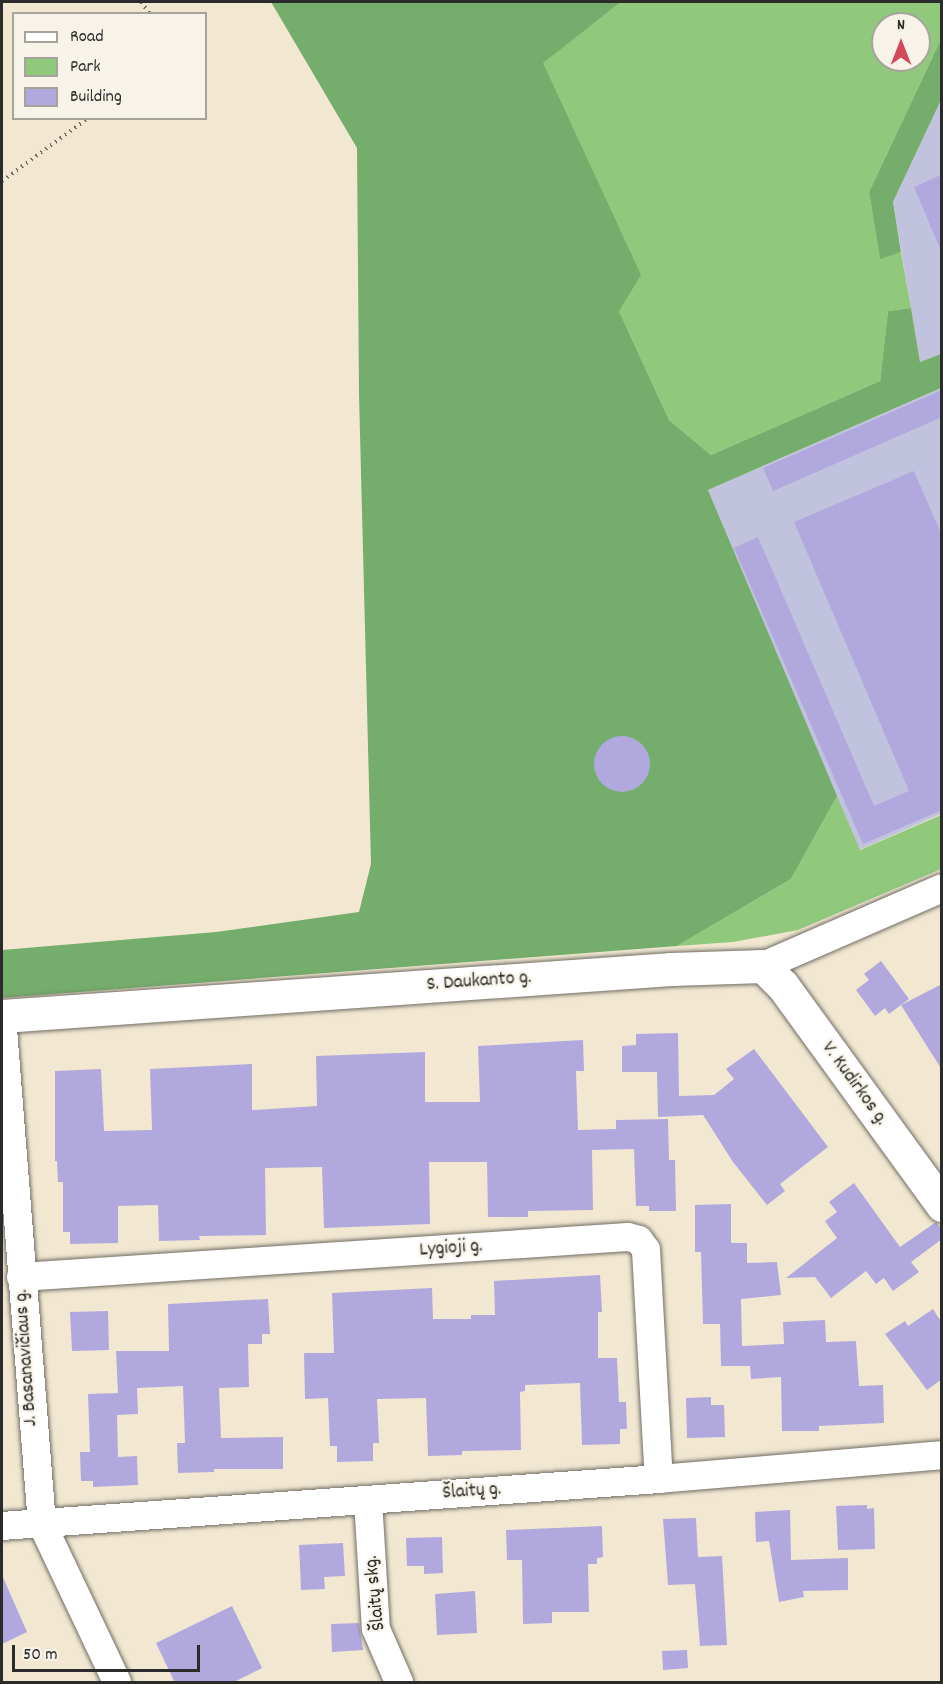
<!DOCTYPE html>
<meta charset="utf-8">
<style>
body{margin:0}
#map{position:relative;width:943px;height:1684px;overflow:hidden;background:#f2e8d2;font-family:Dekko,sans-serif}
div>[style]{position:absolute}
.industrial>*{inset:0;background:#c1c2dd}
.green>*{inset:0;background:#90c97c}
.forest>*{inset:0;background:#74ad6c}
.building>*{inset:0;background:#b1a9de}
.round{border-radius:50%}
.path>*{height:4px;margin-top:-2px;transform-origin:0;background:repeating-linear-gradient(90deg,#716d65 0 1.5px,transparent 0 6px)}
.roads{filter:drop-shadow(0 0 2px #716d65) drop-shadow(0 0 2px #716d65)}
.street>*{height:28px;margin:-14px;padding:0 14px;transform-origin:14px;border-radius:14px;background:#fff}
.secondary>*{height:33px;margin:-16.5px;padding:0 16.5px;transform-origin:16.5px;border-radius:16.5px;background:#fff}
span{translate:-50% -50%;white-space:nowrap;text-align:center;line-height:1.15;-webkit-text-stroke:4.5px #f7f3e8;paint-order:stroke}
.street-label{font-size:20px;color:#2b2b2b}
.frame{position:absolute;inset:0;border:3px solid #2b2b2b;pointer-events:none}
.legend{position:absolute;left:12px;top:12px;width:195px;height:108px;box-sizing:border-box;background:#f7f3e8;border:2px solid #a5a39c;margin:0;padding:8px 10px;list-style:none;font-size:18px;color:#2b2b2b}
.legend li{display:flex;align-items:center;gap:12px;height:30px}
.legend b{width:30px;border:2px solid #a5a39c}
.north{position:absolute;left:871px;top:12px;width:60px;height:60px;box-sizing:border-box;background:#f7f3e8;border:2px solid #a5a39c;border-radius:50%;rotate:0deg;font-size:16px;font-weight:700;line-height:24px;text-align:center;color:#2b2b2b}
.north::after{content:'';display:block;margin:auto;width:21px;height:27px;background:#d1495b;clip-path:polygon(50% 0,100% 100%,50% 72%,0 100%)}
.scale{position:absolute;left:12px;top:1645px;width:188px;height:27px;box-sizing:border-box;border:3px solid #2b2b2b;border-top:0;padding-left:8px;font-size:18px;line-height:21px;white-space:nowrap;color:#2b2b2b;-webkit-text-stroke:4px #f7f3e8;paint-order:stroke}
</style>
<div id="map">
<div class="industrial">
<div style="clip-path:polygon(941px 100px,941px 354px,920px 362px,893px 202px)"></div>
<div style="clip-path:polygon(941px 388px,941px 814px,859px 850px,708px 490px)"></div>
</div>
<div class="green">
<div style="clip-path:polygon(evenodd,621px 2px,941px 2px,941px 39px,869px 192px,880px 258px,901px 252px,911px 308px,888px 311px,880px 381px,711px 455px,669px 420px,619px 311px,542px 63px,621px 2px,883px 24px,919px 24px,919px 60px,883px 60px,883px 24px)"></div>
<div style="clip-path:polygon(837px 796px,860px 850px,941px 815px,941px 869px,798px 930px,733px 942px,677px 946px,791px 879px)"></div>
</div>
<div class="forest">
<div style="clip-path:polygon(271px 2px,621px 2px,543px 63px,641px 275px,619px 311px,669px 420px,711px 455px,880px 381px,888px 311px,911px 308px,920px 362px,941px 354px,941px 388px,708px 490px,837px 796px,791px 879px,677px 946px,2px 998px,2px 950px,216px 932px,359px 912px,371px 864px,359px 394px,357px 148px)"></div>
<div style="clip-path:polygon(941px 39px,941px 100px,893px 202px,901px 252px,880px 259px,869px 192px)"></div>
</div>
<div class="building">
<div style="clip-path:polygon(941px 175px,941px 251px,914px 187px)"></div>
<div style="clip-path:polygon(942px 390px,942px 417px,773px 491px,763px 468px)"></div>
<div style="clip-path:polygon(914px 471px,942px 536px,942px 810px,863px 844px,734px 548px,758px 537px,874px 806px,909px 791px,794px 522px)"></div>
<div class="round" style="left:594px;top:736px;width:56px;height:56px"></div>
<div style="clip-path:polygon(881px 961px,909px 999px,889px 1014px,885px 1008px,875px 1016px,856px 990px,869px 980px,864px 974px)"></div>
<div style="clip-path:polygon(942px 984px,942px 1070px,901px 1005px)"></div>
<div style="clip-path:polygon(678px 1033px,679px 1096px,714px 1095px,734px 1079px,726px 1069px,754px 1049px,828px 1147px,780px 1184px,785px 1191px,767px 1205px,733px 1162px,703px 1115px,658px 1117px,657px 1072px,622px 1072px,622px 1046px,636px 1045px,636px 1034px)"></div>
<div style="clip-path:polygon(583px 1040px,584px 1071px,576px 1071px,578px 1130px,616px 1129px,616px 1120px,668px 1119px,669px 1160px,675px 1160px,676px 1211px,649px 1211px,649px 1206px,636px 1206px,634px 1149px,592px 1150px,593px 1210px,528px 1211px,528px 1217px,488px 1217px,487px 1162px,429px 1162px,430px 1224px,324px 1228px,322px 1167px,265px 1168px,266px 1235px,199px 1236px,200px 1240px,159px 1241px,158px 1205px,118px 1206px,118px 1243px,70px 1244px,70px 1232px,63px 1232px,63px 1182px,58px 1182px,57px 1161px,55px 1161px,55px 1071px,101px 1069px,104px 1131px,152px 1130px,150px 1069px,252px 1064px,252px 1110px,317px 1106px,316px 1056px,425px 1052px,425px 1102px,480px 1102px,478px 1046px)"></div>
<div style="clip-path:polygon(854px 1183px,900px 1247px,936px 1222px,942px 1230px,942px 1239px,911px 1262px,919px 1272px,893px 1291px,884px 1278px,876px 1284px,866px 1271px,831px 1298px,815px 1277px,786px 1278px,837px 1238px,825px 1221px,837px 1212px,829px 1202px)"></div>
<div style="clip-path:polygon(731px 1204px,731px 1243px,747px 1243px,747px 1263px,777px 1262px,781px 1295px,741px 1299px,742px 1346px,784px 1344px,783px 1322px,825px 1320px,826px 1342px,856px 1341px,859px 1386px,883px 1385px,884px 1423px,819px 1426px,819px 1431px,782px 1431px,781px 1377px,751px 1379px,750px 1366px,721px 1366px,720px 1324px,703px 1324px,701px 1252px,695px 1252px,695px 1205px)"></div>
<div style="clip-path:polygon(600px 1275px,602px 1312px,598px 1312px,598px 1358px,617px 1358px,619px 1402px,626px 1402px,627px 1429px,620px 1429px,620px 1444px,582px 1445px,580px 1383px,525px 1385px,525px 1391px,520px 1392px,521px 1450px,462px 1451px,462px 1455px,428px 1456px,426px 1398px,377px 1399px,379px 1443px,373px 1443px,373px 1461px,337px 1462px,337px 1446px,330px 1446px,328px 1398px,305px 1399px,304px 1353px,334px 1353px,332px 1293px,432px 1288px,433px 1319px,471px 1319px,471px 1315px,495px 1315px,494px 1281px)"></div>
<div style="clip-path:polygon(268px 1299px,270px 1334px,262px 1334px,262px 1344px,248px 1344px,249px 1387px,219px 1388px,221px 1438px,283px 1437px,283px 1469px,214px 1469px,214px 1472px,178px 1473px,177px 1443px,185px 1443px,183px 1386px,137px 1388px,138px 1414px,117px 1415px,118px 1457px,137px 1456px,138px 1485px,93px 1487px,93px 1481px,81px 1481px,80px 1452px,90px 1452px,88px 1394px,118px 1393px,116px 1351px,169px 1351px,168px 1304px)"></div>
<div style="clip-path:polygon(933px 1309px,942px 1323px,942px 1379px,927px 1390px,885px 1334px,905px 1321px,908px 1326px)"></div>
<div style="clip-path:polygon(108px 1311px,109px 1350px,72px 1351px,70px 1312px)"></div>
<div style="clip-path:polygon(711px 1397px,711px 1405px,724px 1405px,725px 1437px,687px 1438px,686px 1398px)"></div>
<div style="clip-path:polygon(867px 1505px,867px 1509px,874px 1508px,875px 1549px,838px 1550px,836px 1506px)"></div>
<div style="clip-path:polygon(790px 1510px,791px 1560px,848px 1558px,848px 1590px,803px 1591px,804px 1597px,779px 1602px,769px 1541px,756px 1542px,755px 1512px)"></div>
<div style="clip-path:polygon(696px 1518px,698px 1557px,722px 1556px,727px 1645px,700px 1646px,695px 1584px,668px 1585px,663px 1519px)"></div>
<div style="clip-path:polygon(602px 1526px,603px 1557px,597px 1558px,597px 1564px,588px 1564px,589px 1612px,552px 1612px,552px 1623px,523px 1624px,522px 1560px,507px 1560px,506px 1530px)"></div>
<div style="clip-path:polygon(442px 1537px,443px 1573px,424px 1574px,424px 1566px,407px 1566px,406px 1538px)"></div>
<div style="clip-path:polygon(343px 1543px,345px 1576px,324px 1577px,325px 1589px,301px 1590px,299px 1545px)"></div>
<div style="clip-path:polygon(2px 1575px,27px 1632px,2px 1644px)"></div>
<div style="clip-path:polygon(475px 1591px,477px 1633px,437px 1635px,435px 1594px)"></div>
<div style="clip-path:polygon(232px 1606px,262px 1668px,232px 1683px,175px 1683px,156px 1643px)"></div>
<div style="clip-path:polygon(359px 1623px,363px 1650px,332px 1652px,331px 1624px)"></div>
<div style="clip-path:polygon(687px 1650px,688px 1668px,663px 1670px,662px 1651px)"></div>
</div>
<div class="path">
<div style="left:141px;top:2px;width:15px;rotate:53deg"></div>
<div style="left:2px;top:181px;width:107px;rotate:-36.2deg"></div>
</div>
<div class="roads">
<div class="street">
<div style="left:763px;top:966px;width:195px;rotate:-23.5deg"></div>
<div style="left:2px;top:1016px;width:510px;rotate:85.5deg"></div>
<div style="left:42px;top:1524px;width:175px;rotate:64.6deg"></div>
<div style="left:21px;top:1277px;width:608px;rotate:-3.77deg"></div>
<div style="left:628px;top:1237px;width:11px;rotate:15deg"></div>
<div style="left:639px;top:1240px;width:12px;rotate:55deg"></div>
<div style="left:646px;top:1250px;width:229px;rotate:86.8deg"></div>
<div style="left:368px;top:1500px;width:129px;rotate:86.5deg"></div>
<div style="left:376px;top:1629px;width:58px;rotate:66.5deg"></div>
<div style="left:2px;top:1526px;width:659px;rotate:-4.09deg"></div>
<div style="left:659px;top:1479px;width:284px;rotate:-4.8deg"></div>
</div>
<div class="secondary">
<div style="left:2px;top:1016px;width:671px;rotate:-4.02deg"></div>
<div style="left:671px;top:969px;width:92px;rotate:-1.9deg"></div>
<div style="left:763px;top:966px;width:28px;rotate:45deg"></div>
<div style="left:783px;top:986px;width:271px;rotate:54deg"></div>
</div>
</div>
<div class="street-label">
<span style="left:479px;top:982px;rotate:-4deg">S. Daukanto g.</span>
<span style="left:854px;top:1084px;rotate:54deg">V. Kudirkos g.</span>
<span style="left:451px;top:1249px;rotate:-4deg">Lygioji g.</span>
<span style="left:27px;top:1358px;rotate:-94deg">J. Basanavičiaus g.</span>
<span style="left:472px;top:1492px;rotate:-4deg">Šlaitų g.</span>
<span style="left:376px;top:1593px;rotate:-96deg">Šlaitų skg.</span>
</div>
<div class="frame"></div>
<ul class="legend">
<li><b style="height:8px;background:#fff"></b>Road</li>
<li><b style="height:16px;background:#90c97c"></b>Park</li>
<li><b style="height:16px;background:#b1a9de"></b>Building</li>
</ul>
<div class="north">N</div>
<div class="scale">50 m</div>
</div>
